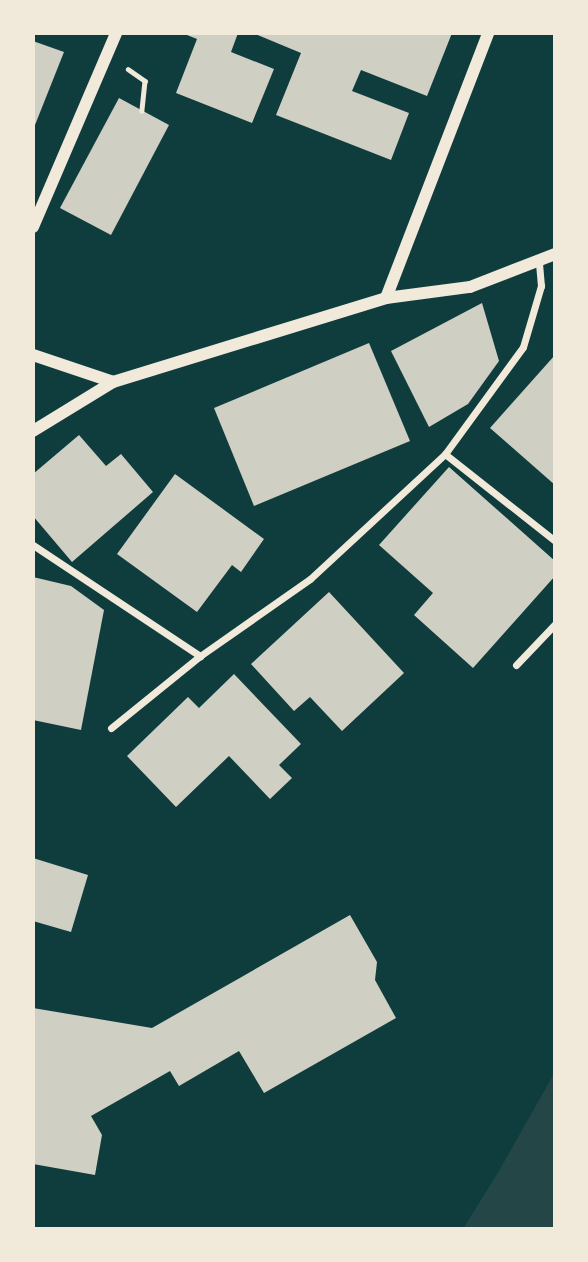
<!DOCTYPE html>
<style>
body{margin:0}
#map{position:relative;width:588px;height:1262px;overflow:hidden;background:#0f3d3e;font-family:Literata,serif}
div>[style]{position:absolute}
.green>*{inset:0;background:#244646}
.building>*{inset:0;background:#cfcfc3}
.path>*{height:4.5px;margin:-2.25px;padding:0 2.25px;transform-origin:2.25px;border-radius:2.25px;background:#f1e9da}
.minor>*{height:7px;margin:-3.5px;padding:0 3.5px;transform-origin:3.5px;border-radius:3.5px;background:#f1e9da}
.tertiary>*{height:12px;margin:-6px;padding:0 6px;transform-origin:6px;border-radius:6px;background:#f1e9da}
span{translate:-50% -50%;white-space:nowrap;text-align:center;line-height:1.15;-webkit-text-stroke:5px #f1e9da;paint-order:stroke}
.frame{position:absolute;inset:0;border:35px solid #f1e9da;pointer-events:none}
</style>
<div id="map">
<div class="green">
<div style="clip-path:polygon(555px 1072px,555px 1229px,463px 1229px,499px 1171px)"></div>
</div>
<div class="building">
<div style="clip-path:polygon(182px 33px,238px 33px,231px 52px,274px 69px,252px 123px,176px 93px,197px 39px)"></div>
<div style="clip-path:polygon(253px 33px,452px 33px,427px 96px,361px 70px,352px 91px,409px 113px,391px 160px,276px 115px,301px 53px)"></div>
<div style="clip-path:polygon(33px 41px,64px 52px,33px 130px)"></div>
<div style="clip-path:polygon(119px 98px,169px 125px,111px 235px,60px 208px)"></div>
<div style="clip-path:polygon(482px 303px,499px 361px,468px 404px,429px 427px,391px 351px)"></div>
<div style="clip-path:polygon(369px 343px,410px 441px,254px 506px,214px 408px)"></div>
<div style="clip-path:polygon(555px 355px,555px 485px,490px 428px)"></div>
<div style="clip-path:polygon(79px 435px,106px 466px,121px 454px,153px 492px,72px 562px,33px 516px,33px 474px)"></div>
<div style="clip-path:polygon(449px 467px,555px 561px,555px 576px,473px 668px,414px 615px,433px 593px,379px 545px)"></div>
<div style="clip-path:polygon(175px 474px,264px 539px,241px 572px,232px 565px,197px 612px,117px 554px)"></div>
<div style="clip-path:polygon(33px 577px,71px 586px,104px 610px,81px 730px,33px 720px)"></div>
<div style="clip-path:polygon(329px 592px,404px 673px,342px 731px,310px 697px,294px 711px,251px 664px)"></div>
<div style="clip-path:polygon(234px 674px,301px 744px,279px 765px,292px 778px,270px 799px,229px 756px,176px 807px,127px 756px,188px 697px,199px 708px)"></div>
<div style="clip-path:polygon(33px 858px,88px 875px,71px 932px,33px 921px)"></div>
<div style="clip-path:polygon(350px 915px,377px 962px,375px 980px,396px 1018px,264px 1093px,239px 1051px,179px 1086px,170px 1071px,91px 1116px,102px 1135px,95px 1175px,33px 1164px,33px 1008px,152px 1028px)"></div>
</div>
<div class="path">
<div style="left:128px;top:69px;width:21px;rotate:35deg"></div>
<div style="left:145px;top:81px;width:30px;rotate:96deg"></div>
</div>
<div class="minor">
<div style="left:445px;top:454px;width:140px;rotate:38.3deg"></div>
<div style="left:33px;top:545px;width:201px;rotate:33.6deg"></div>
<div style="left:516px;top:665px;width:57px;rotate:-46.4deg"></div>
<div style="left:111px;top:728px;width:114px;rotate:-39deg"></div>
<div style="left:200px;top:656px;width:134px;rotate:-35deg"></div>
<div style="left:310px;top:579px;width:184px;rotate:-42.8deg"></div>
<div style="left:445px;top:454px;width:132px;rotate:-53.9deg"></div>
<div style="left:523px;top:347px;width:64px;rotate:-73.6deg"></div>
<div style="left:541px;top:286px;width:24px;rotate:-95deg"></div>
</div>
<div class="tertiary">
<div style="left:33px;top:227px;width:211px;rotate:-66.8deg"></div>
<div style="left:386px;top:298px;width:284px;rotate:-68.9deg"></div>
<div style="left:33px;top:355px;width:84px;rotate:18.6deg"></div>
<div style="left:33px;top:431px;width:94px;rotate:-31.5deg"></div>
<div style="left:113px;top:382px;width:286px;rotate:-17.1deg"></div>
<div style="left:386px;top:298px;width:85px;rotate:-7.5deg"></div>
<div style="left:470px;top:287px;width:91px;rotate:-21.2deg"></div>
</div>
<div class="frame"></div>
</div>
